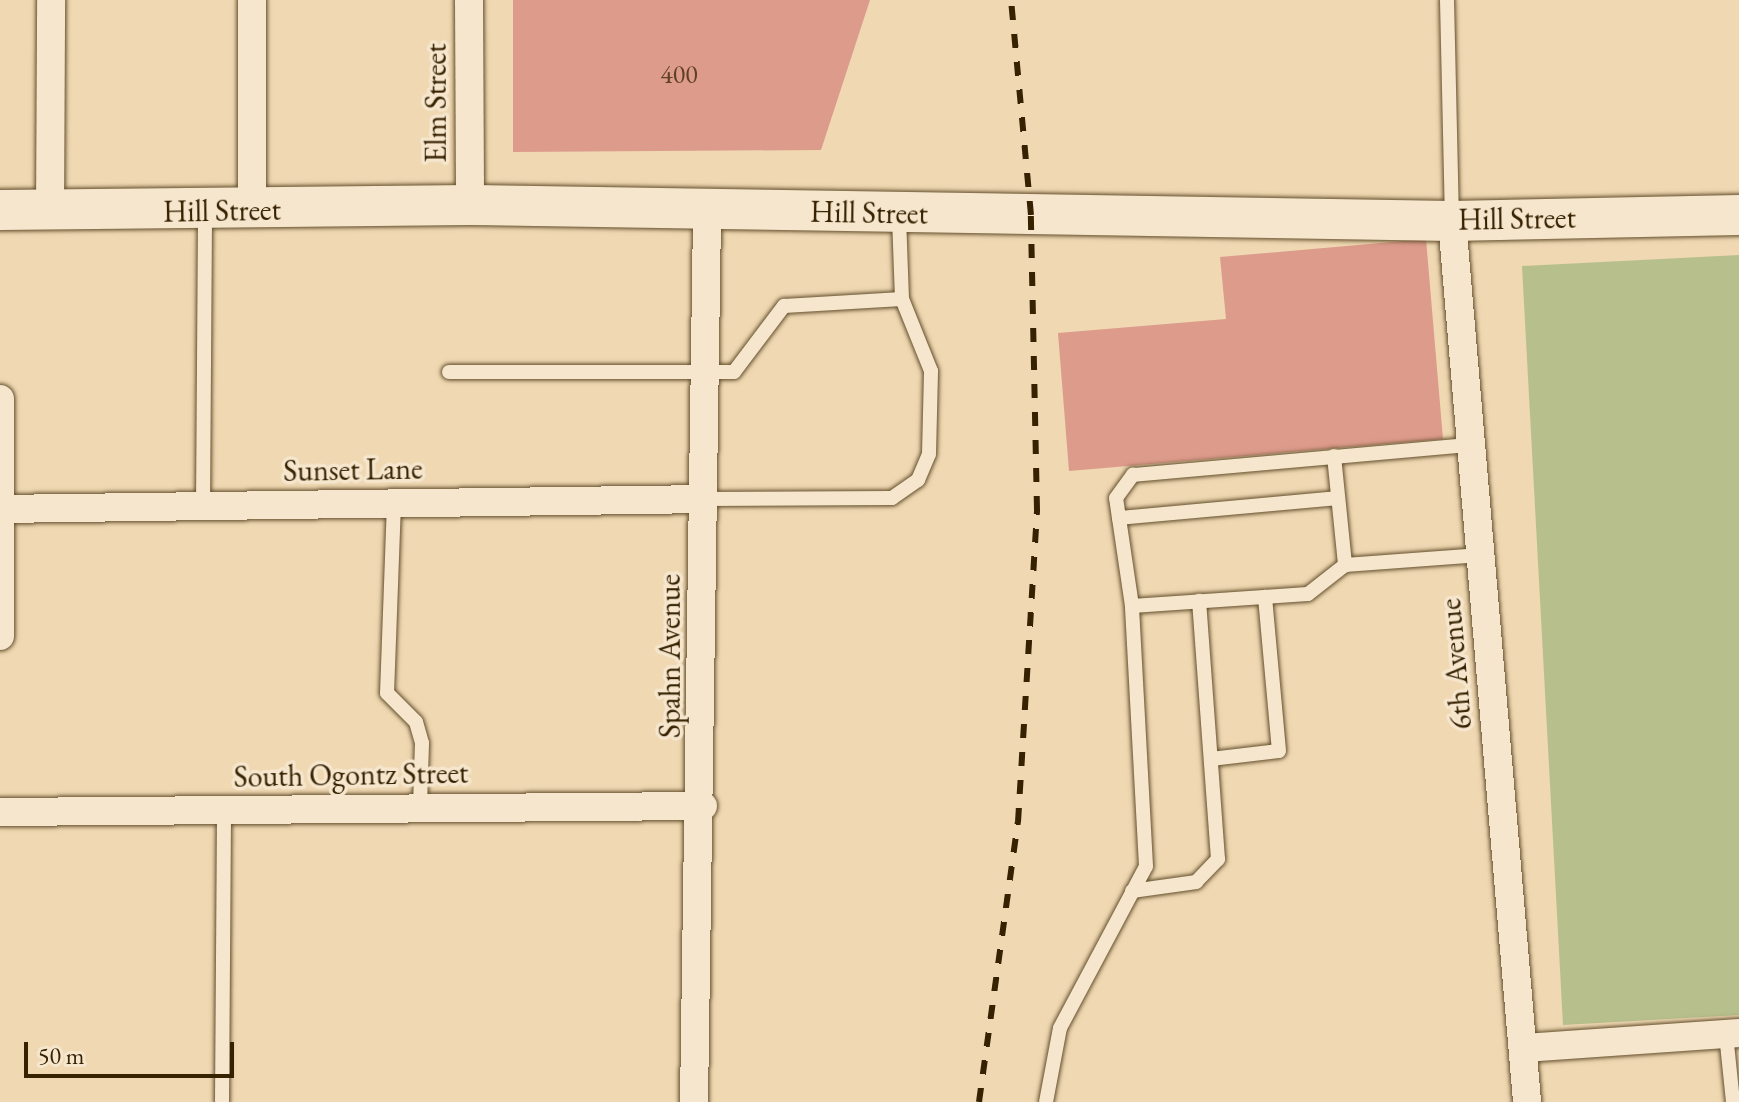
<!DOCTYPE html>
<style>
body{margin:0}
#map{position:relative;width:1739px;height:1102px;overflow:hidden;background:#efd8b2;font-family:"EB Garamond",serif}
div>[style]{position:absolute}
.green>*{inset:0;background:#b7bf8d}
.building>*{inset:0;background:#dd9b8b}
.roads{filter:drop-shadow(0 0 2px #644f2c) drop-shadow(0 0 2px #644f2c)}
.lane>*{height:14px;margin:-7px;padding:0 7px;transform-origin:7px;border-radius:7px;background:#f5e6cd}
.street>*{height:28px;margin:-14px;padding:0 14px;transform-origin:14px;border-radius:14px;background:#f5e6cd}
.secondary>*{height:40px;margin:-20px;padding:0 20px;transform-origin:20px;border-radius:20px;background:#f5e6cd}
.rail>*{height:6px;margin-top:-3px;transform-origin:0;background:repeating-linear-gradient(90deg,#362100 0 14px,transparent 0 28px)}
span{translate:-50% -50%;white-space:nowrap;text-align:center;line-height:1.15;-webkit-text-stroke:7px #f5e6cd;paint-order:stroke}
.number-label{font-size:26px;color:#604023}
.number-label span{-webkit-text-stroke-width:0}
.street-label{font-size:30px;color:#362100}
.scale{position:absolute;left:24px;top:1042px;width:210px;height:36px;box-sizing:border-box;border:4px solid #362100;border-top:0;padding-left:10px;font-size:24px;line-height:28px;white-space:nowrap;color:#362100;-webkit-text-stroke:6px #f5e6cd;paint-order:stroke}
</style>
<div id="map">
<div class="green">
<div style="clip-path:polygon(1739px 255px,1739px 1015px,1563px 1025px,1522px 266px)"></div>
</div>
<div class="building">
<div style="clip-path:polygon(513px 0,870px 0,821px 150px,513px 152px)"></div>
<div style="clip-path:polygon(1426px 239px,1443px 439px,1069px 471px,1058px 333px,1226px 319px,1220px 257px)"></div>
</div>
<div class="roads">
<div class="lane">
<div style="left:1447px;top:0;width:220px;rotate:88.7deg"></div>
<div style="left:449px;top:372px;width:285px"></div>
<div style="left:734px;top:372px;width:83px;rotate:-52.9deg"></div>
<div style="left:784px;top:306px;width:118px;rotate:-3.4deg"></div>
<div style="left:1334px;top:456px;width:110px;rotate:84.2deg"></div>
<div style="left:1345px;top:565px;width:136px;rotate:-4.2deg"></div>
<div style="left:705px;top:499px;width:187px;rotate:-0.3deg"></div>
<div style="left:892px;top:498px;width:32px;rotate:-35deg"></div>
<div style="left:918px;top:480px;width:28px;rotate:-67deg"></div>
<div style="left:929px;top:454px;width:83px;rotate:-88.6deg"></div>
<div style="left:931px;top:371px;width:78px;rotate:-111.9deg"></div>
<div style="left:902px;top:299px;width:83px;rotate:-92.1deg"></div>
<div style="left:394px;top:503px;width:190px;rotate:92.1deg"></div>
<div style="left:387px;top:693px;width:41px;rotate:45deg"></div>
<div style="left:416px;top:722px;width:22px;rotate:74deg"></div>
<div style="left:422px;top:743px;width:65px;rotate:91.8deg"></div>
<div style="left:203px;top:506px;width:295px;rotate:-89.6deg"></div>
<div style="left:1119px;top:518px;width:219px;rotate:-5.2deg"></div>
<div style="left:1132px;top:606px;width:109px;rotate:-98.4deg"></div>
<div style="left:1116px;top:498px;width:29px;rotate:-54deg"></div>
<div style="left:1133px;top:475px;width:338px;rotate:-5.1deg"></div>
<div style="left:1211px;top:759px;width:68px;rotate:-6.7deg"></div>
<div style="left:1279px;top:751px;width:155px;rotate:-95.2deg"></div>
<div style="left:1132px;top:891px;width:65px;rotate:-8deg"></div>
<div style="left:1196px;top:882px;width:32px;rotate:-46deg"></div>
<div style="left:1218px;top:859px;width:259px;rotate:-94.2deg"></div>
<div style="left:1726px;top:1034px;width:68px;rotate:84.1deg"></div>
<div style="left:222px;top:1102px;width:292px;rotate:-89.6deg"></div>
<div style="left:1046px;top:1102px;width:75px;rotate:-79.3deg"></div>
<div style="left:1060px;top:1028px;width:183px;rotate:-62deg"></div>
<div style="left:1146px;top:866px;width:260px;rotate:-93.1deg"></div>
<div style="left:1132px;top:606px;width:176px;rotate:-3.9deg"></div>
<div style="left:1308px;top:594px;width:47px;rotate:-38.1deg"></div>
</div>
<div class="street">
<div style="left:469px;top:0;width:205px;rotate:89.7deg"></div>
<div style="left:252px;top:210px;width:210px;rotate:-90deg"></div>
<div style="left:50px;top:214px;width:214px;rotate:-89.7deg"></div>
<div style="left:1452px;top:221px;width:884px;rotate:85.13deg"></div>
<div style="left:0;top:399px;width:237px;rotate:90deg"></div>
<div style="left:0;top:509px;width:705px;rotate:-0.81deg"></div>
<div style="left:0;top:812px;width:703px;rotate:-0.49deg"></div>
<div style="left:1524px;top:1048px;width:216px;rotate:-4deg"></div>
<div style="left:694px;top:1102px;width:891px;rotate:-89.16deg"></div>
</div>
<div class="secondary">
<div style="left:0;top:210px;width:470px;rotate:-0.6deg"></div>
<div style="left:470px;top:205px;width:982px;rotate:0.93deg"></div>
<div style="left:1452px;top:221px;width:287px;rotate:-1.2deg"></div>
</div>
</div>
<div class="rail">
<div style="left:979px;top:1102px;width:283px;rotate:-82.1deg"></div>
<div style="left:1018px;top:822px;width:313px;rotate:-86.5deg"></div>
<div style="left:1037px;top:510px;width:295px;rotate:-91.2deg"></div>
<div style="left:1031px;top:215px;width:216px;rotate:-95.3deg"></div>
</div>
<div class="number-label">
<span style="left:679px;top:75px">400</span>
</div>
<div class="street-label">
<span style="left:436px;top:103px;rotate:-90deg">Elm Street</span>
<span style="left:222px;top:211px;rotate:-1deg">Hill Street</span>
<span style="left:869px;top:213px;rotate:1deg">Hill Street</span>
<span style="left:1517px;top:219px;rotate:-1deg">Hill Street</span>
<span style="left:353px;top:470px;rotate:-1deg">Sunset Lane</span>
<span style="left:670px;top:656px;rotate:-90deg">Spahn Avenue</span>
<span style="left:1456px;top:664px;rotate:-95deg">6th Avenue</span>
<span style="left:351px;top:775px;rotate:-1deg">South Ogontz Street</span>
</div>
<div class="scale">50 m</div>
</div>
